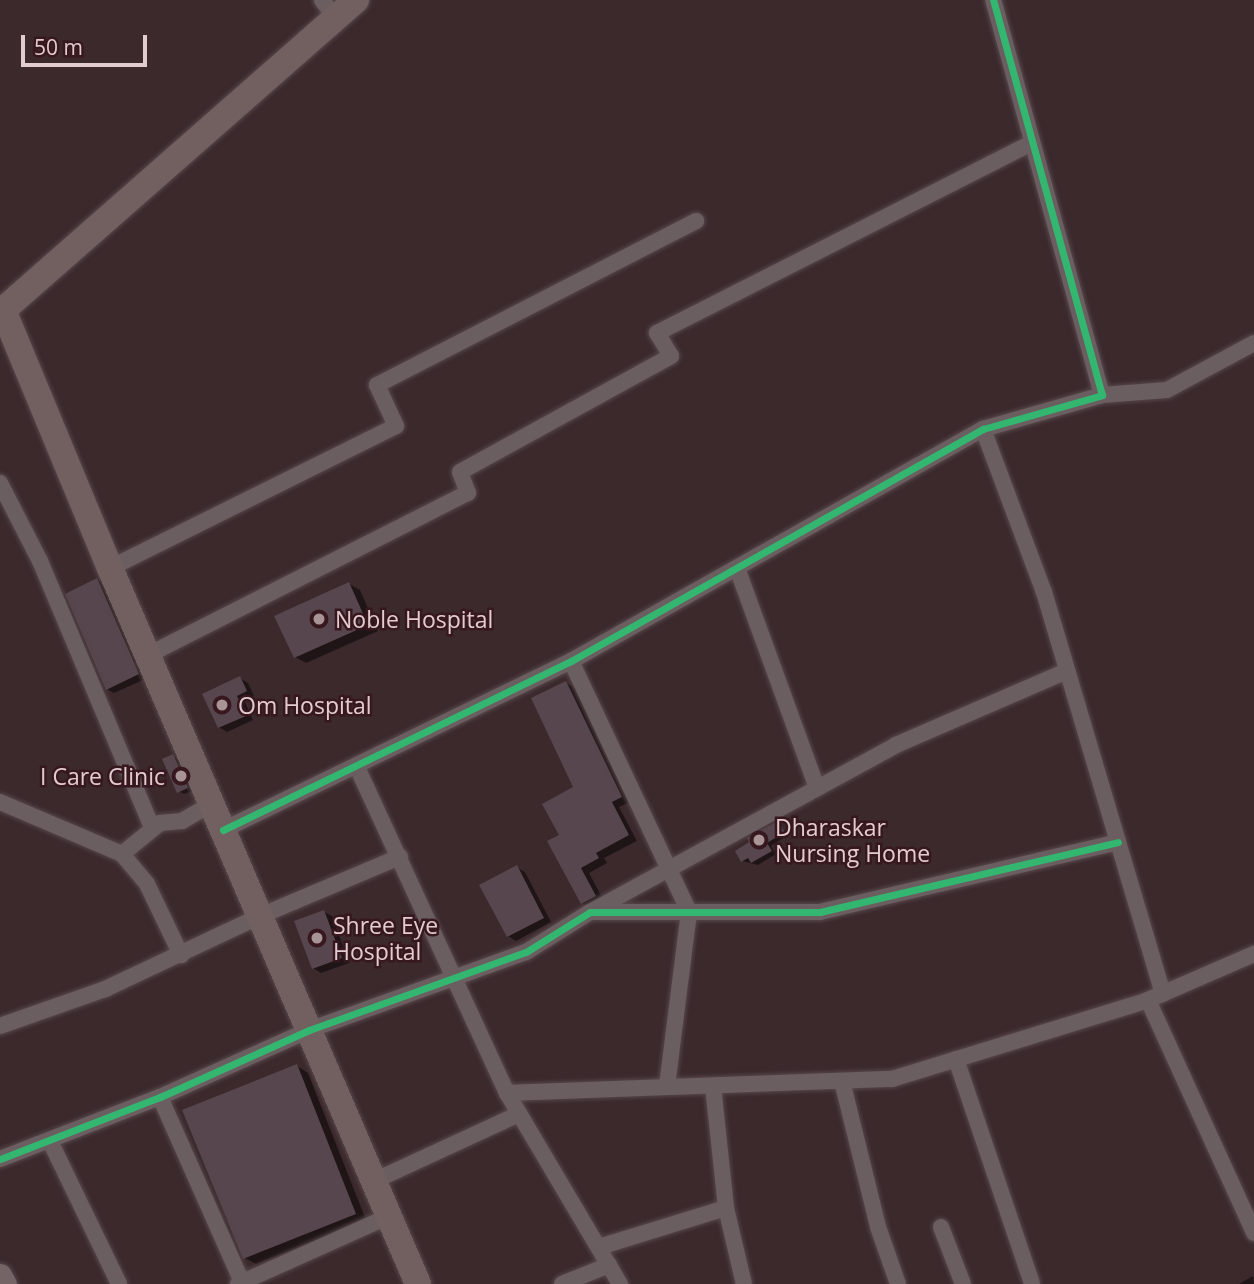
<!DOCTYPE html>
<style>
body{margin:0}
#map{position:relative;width:1254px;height:1284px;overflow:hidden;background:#3b292c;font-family:"Open Sans",sans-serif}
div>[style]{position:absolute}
.shadow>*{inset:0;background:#0007}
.building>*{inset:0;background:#58464e}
.roads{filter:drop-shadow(0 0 2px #57474a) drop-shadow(0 0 2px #57474a)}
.street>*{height:16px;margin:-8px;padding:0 8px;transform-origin:8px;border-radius:8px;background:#6b5e60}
.secondary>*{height:23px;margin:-11.5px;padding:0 11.5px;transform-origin:11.5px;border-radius:11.5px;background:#756466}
.primary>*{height:26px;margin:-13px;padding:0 13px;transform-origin:13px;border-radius:13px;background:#726061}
.cycleway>*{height:7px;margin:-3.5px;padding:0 3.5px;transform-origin:3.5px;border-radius:3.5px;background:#33b770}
.dots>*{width:19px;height:19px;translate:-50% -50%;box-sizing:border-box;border:4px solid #37181e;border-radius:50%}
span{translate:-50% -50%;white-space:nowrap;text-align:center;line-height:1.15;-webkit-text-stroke:5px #37181e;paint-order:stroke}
.poi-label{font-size:23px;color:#e2cccf}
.left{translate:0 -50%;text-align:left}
.right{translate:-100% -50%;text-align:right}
.scale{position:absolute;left:21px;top:35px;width:126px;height:32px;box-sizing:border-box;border:4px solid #e2cccf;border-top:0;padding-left:9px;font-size:21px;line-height:24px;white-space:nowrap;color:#e2cccf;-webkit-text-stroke:5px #37181e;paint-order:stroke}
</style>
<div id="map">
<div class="shadow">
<div style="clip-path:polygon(97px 580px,104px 584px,145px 679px,114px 693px,107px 689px)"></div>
<div style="clip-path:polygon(349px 584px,360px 590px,378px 631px,306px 663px,295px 657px)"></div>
<div style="clip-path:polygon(240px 678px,248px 683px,254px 696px,244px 700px,253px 720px,227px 732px,219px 727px)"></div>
<div style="clip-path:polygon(566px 683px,575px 688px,630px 802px,619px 807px,637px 841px,604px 858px,607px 863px,589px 873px,604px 901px,591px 908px,582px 903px,562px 836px,576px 788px)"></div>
<div style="clip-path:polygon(173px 756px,178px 759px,192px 791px,184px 794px,179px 791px)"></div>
<div style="clip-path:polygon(778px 823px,788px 835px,771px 846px,776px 854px,758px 865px,742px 861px)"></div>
<div style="clip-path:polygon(516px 867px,525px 872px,551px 922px,516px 941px,508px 936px)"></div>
<div style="clip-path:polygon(324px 912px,332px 916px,349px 963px,321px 973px,313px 968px)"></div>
<div style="clip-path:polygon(297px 1066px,308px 1073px,366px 1220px,256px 1264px,245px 1258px)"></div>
<div style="clip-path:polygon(1253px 1276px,1254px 1284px,1239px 1284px)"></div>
</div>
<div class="building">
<div style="clip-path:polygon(97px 578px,139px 674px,106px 690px,65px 594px)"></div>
<div style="clip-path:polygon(349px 582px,368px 625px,294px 658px,274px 616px)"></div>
<div style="clip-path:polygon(240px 676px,247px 691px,237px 696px,246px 716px,218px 728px,202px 694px)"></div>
<div style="clip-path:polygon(566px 681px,622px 797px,612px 802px,629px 835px,596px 853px,599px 858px,581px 868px,596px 896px,581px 904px,547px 841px,559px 835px,542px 804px,573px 787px,531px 698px)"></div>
<div style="clip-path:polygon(173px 754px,188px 788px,177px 793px,162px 759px)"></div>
<div style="clip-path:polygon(778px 821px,785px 832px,767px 843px,772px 851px,751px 863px,748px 858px,741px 862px,735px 851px,749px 842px,747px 838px)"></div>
<div style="clip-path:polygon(517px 865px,544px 918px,507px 937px,479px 885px)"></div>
<div style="clip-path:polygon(324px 910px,342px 958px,312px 969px,294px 921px)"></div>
<div style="clip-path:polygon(297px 1064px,356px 1214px,243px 1259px,182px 1110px)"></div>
</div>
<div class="roads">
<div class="street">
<div style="left:322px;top:0;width:21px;rotate:53deg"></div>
<div style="left:1102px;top:395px;width:65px;rotate:-4.4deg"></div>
<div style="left:1167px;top:390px;width:99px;rotate:-28.4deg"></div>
<div style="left:983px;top:429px;width:174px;rotate:69.5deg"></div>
<div style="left:1044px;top:592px;width:419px;rotate:73.5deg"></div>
<div style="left:0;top:483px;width:88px;rotate:62.9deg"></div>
<div style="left:40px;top:561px;width:289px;rotate:67.2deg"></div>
<div style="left:110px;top:568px;width:319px;rotate:-26.4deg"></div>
<div style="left:396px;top:426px;width:45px;rotate:-114.9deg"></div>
<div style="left:377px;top:385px;width:359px;rotate:-27.2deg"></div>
<div style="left:737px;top:568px;width:234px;rotate:70deg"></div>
<div style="left:148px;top:655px;width:359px;rotate:-26.9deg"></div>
<div style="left:468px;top:493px;width:22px;rotate:-111deg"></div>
<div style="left:460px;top:472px;width:241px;rotate:-28.8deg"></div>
<div style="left:671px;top:356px;width:27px;rotate:-121deg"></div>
<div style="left:657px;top:333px;width:420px;rotate:-26.9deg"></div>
<div style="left:571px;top:661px;width:277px;rotate:64.8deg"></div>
<div style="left:689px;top:912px;width:176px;rotate:97.2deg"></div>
<div style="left:357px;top:767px;width:359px;rotate:65.3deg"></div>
<div style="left:507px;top:1093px;width:222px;rotate:59.4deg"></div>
<div style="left:0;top:802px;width:133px;rotate:23.1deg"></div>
<div style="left:122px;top:854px;width:39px;rotate:50deg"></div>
<div style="left:147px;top:884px;width:79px;rotate:64.4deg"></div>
<div style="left:223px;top:830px;width:387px;rotate:-25.9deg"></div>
<div style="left:571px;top:661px;width:473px;rotate:-29.4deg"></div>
<div style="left:983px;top:429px;width:124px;rotate:-15.9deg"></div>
<div style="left:1102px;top:395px;width:410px;rotate:-105.4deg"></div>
<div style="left:122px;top:854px;width:49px;rotate:-39.2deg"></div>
<div style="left:160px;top:823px;width:22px;rotate:-5deg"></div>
<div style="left:182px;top:821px;width:34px;rotate:-30deg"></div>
<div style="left:592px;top:911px;width:346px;rotate:-28.6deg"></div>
<div style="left:896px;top:745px;width:186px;rotate:-23.4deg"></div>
<div style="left:1148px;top:1000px;width:256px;rotate:65.5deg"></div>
<div style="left:0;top:1026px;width:111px;rotate:-19.4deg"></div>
<div style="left:105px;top:989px;width:171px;rotate:-25.2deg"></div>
<div style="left:260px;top:916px;width:152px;rotate:-22.9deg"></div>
<div style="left:956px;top:1059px;width:237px;rotate:71.3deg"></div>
<div style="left:842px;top:1081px;width:150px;rotate:76.1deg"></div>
<div style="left:878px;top:1227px;width:60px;rotate:70.7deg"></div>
<div style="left:713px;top:1086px;width:123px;rotate:83.9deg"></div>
<div style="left:726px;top:1208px;width:78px;rotate:76.7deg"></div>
<div style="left:507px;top:1093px;width:385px;rotate:-2.1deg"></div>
<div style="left:892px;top:1079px;width:268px;rotate:-17.1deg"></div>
<div style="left:1148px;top:1000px;width:116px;rotate:-23.5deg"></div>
<div style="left:160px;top:1097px;width:202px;rotate:66.1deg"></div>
<div style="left:50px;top:1141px;width:159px;rotate:64.2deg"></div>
<div style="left:0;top:1159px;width:172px;rotate:-21.2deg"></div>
<div style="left:160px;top:1097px;width:163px;rotate:-24.2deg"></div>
<div style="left:309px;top:1030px;width:231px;rotate:-19.8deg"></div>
<div style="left:526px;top:952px;width:75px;rotate:-32deg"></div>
<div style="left:590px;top:912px;width:230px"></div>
<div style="left:820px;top:912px;width:306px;rotate:-13.2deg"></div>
<div style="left:374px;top:1181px;width:160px;rotate:-24.8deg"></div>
<div style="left:941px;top:1227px;width:61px;rotate:68.9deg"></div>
<div style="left:599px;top:1247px;width:133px;rotate:-17.1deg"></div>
<div style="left:238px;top:1284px;width:166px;rotate:-24.2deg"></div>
<div style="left:562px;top:1284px;width:51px;rotate:-22deg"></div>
</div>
<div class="secondary">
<div style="left:0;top:1275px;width:10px;rotate:61deg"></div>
</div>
<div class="primary">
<div style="left:356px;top:0;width:470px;rotate:138.7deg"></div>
<div style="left:3px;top:310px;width:279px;rotate:67.5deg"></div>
<div style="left:110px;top:568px;width:779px;rotate:66.72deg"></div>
</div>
</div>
<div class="cycleway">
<div style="left:223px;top:830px;width:387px;rotate:-25.9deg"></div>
<div style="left:571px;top:661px;width:473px;rotate:-29.4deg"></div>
<div style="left:983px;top:429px;width:124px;rotate:-15.9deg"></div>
<div style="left:1102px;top:395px;width:410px;rotate:-105.4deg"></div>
<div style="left:0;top:1159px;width:172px;rotate:-21.2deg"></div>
<div style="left:160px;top:1097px;width:163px;rotate:-24.2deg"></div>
<div style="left:309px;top:1030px;width:231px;rotate:-19.8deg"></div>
<div style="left:526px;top:952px;width:75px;rotate:-32deg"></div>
<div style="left:590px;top:912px;width:230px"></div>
<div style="left:820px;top:912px;width:306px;rotate:-13.2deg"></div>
</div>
<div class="dots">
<div style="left:319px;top:619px;background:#a89396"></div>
<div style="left:222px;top:705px;background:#a89396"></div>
<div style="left:181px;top:776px;background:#a89396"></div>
<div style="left:759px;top:840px;background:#a89396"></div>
<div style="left:317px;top:938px;background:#a89396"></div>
</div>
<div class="poi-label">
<span class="left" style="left:335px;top:619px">Noble Hospital</span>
<span class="left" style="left:238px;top:705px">Om Hospital</span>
<span class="right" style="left:165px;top:776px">I Care Clinic</span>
<span class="left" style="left:775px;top:840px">Dharaskar<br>Nursing Home</span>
<span class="left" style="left:333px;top:938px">Shree Eye<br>Hospital</span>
</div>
<div class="scale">50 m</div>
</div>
